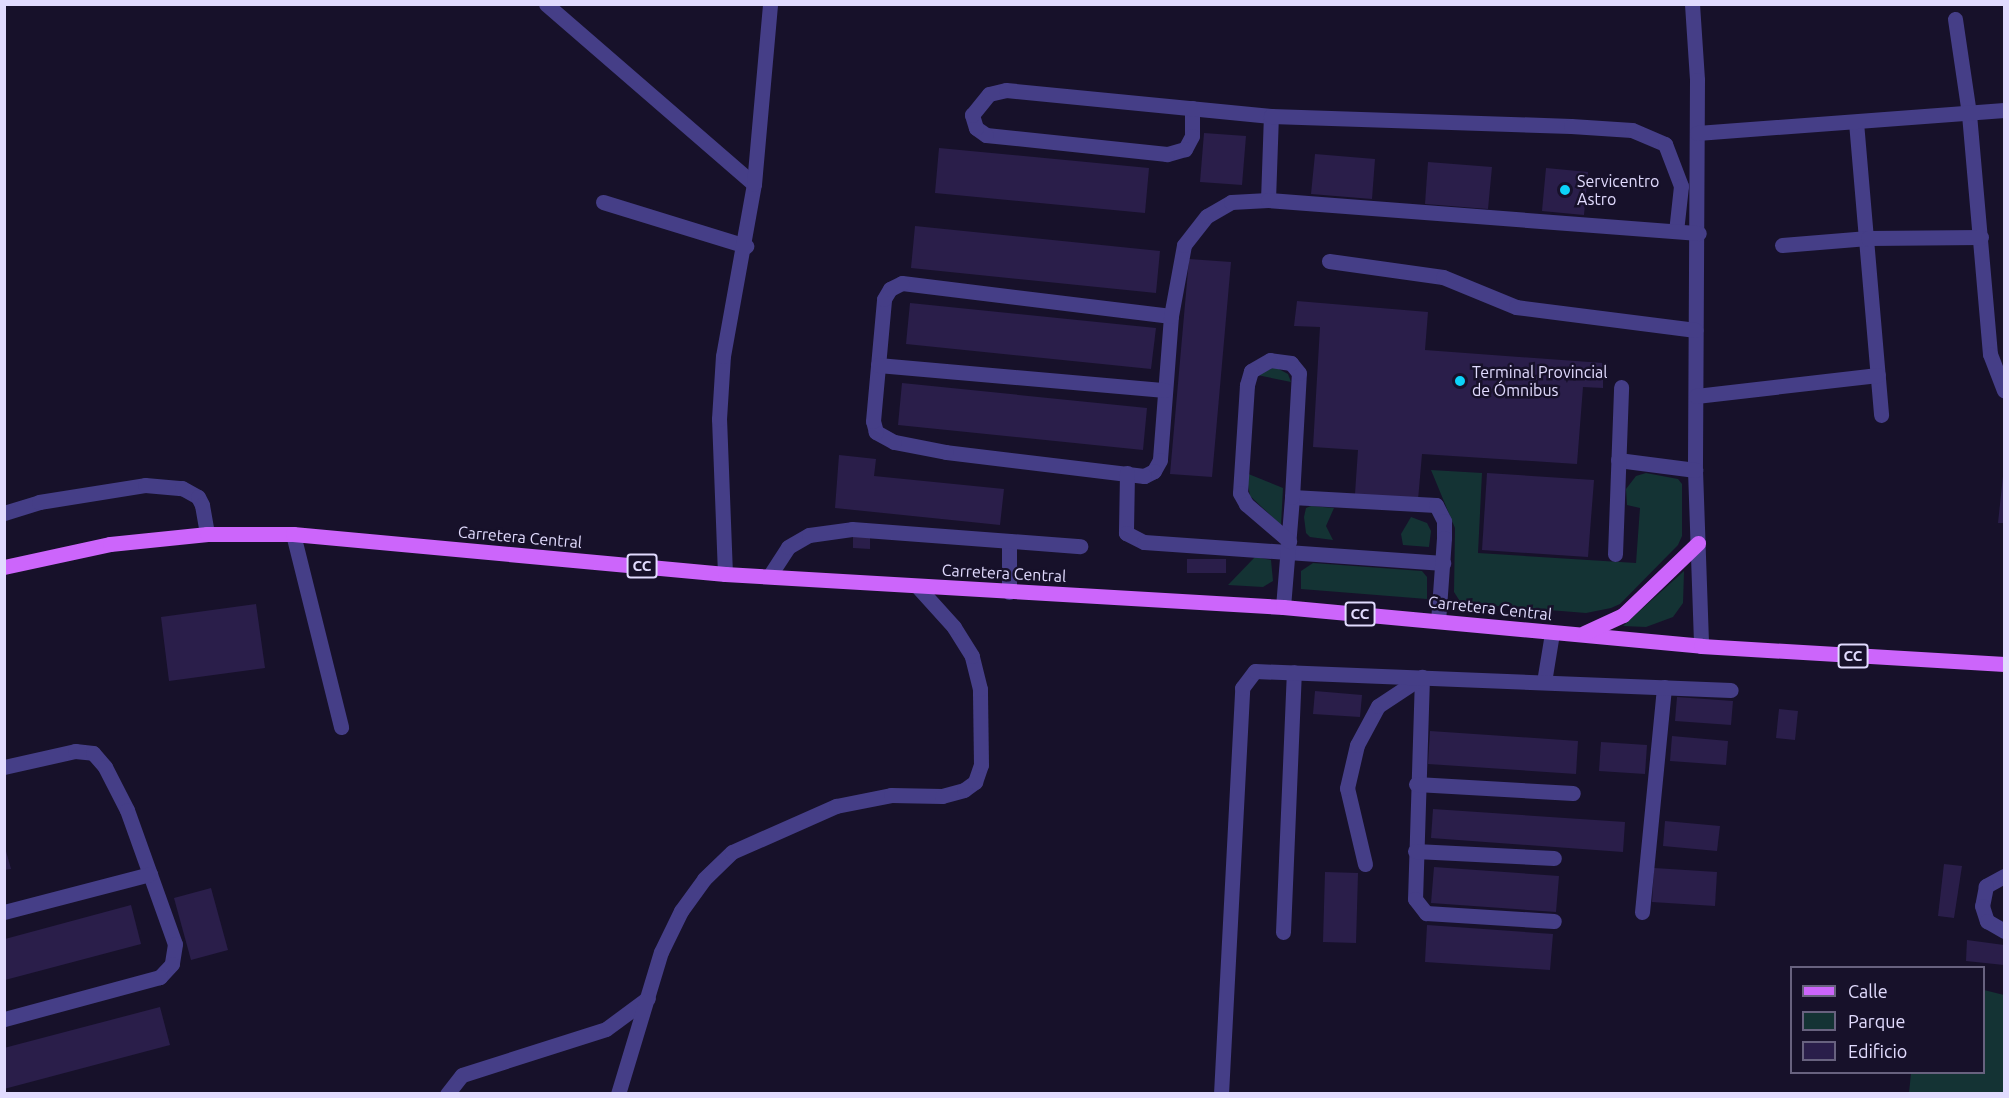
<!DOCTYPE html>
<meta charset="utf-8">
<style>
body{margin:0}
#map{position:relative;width:2009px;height:1098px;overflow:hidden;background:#17112a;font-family:Ubuntu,sans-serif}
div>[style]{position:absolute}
.green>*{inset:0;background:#143334}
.building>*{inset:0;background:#2a1e4a}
.minor>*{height:15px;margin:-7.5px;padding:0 7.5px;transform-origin:7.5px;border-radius:7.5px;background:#453e87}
.major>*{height:15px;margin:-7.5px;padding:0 7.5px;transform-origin:7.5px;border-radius:7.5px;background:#cc65fb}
.dots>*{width:16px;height:16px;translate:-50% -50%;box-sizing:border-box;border:3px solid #17112a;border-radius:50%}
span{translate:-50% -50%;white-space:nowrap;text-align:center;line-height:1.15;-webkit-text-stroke:5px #17112a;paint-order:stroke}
.shield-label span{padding:2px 4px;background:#17112a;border:2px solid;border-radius:4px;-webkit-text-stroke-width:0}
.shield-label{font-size:15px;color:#e1dbfe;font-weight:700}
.poi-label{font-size:16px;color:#e1dbfe}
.left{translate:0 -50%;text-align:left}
.street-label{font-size:16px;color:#e1dbfe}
.frame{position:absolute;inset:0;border:6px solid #e1dbfe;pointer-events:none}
.legend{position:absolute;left:1790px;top:966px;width:195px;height:108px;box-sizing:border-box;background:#17112a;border:2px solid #68627f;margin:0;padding:8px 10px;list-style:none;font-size:18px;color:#e1dbfe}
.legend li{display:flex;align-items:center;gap:12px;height:30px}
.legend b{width:30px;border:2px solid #68627f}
</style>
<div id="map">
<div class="green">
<div style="clip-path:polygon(1275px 367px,1288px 374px,1291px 382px,1257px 375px)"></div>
<div style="clip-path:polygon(1431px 470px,1482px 473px,1478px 553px,1636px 563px,1640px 508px,1627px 505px,1626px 489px,1636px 476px,1646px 473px,1678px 479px,1682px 484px,1682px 536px,1678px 545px,1620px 604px,1611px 608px,1586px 613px,1461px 603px,1454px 592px,1455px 528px)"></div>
<div style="clip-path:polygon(1246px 473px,1283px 488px,1281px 525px,1250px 496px)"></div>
<div style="clip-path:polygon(1311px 506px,1334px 508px,1326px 526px,1333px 540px,1310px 537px,1306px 533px,1304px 517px,1306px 508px)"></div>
<div style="clip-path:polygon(1411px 517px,1427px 523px,1431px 531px,1429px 547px,1403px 545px,1401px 534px)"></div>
<div style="clip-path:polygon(1255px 557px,1271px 560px,1273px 581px,1263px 587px,1228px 585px)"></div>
<div style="clip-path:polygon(1313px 563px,1422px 571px,1427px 577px,1427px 599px,1301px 589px,1301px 571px)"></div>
<div style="clip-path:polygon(1684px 571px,1683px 603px,1673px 617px,1646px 627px,1623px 626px)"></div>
<div style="clip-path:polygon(1984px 990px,2004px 995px,2004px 1093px,1909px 1093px,1911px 1073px,1984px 1072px)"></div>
</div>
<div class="building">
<div style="clip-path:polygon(1204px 133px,1246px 136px,1242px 185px,1200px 182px)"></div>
<div style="clip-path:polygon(939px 148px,1149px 168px,1145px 213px,935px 193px)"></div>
<div style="clip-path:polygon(1315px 154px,1375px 159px,1372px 199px,1311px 194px)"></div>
<div style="clip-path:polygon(1428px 162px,1492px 167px,1488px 209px,1425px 204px)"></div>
<div style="clip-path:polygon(1546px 168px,1588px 172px,1584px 215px,1542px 211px)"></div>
<div style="clip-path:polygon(915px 226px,1160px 251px,1156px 293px,911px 268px)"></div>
<div style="clip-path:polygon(1189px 259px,1231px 262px,1212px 477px,1170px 474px)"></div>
<div style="clip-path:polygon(1297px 301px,1428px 312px,1425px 350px,1603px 363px,1603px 388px,1583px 387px,1577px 464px,1422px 454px,1418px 500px,1355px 494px,1358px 450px,1313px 447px,1320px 327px,1294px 326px)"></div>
<div style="clip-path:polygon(910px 303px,1156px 328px,1151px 369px,906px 344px)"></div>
<div style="clip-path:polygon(902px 383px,1147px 408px,1143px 450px,898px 425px)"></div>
<div style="clip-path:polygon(839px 455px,876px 459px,874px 476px,1004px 489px,1000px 525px,835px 508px)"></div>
<div style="clip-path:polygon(1487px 473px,1594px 480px,1588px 557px,1482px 550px)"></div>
<div style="clip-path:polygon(2003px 476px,2004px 476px,2004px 523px,1998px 523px)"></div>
<div style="clip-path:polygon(853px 537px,870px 537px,870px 549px,853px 548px)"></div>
<div style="clip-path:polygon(1187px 559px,1226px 559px,1226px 573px,1187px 573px)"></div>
<div style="clip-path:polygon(256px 604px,265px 668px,169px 681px,161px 617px)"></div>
<div style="clip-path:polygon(1315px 691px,1362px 695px,1360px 717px,1313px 714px)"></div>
<div style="clip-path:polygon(1677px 697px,1733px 701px,1731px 725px,1675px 721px)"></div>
<div style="clip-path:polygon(1779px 709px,1798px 711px,1795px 740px,1776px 738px)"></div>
<div style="clip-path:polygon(1430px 731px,1578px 741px,1576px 774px,1428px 764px)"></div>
<div style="clip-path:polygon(1672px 736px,1728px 741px,1726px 765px,1670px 761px)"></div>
<div style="clip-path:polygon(1601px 742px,1647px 745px,1645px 774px,1599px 771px)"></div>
<div style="clip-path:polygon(1433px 809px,1625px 822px,1623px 852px,1431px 838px)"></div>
<div style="clip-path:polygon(1665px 821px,1720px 826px,1717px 851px,1663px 846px)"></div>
<div style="clip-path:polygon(4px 844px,11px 869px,4px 870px)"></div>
<div style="clip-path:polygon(1944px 864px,1962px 866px,1954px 918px,1938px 916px)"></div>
<div style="clip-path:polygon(1434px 867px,1559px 876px,1556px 912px,1431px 903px)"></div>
<div style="clip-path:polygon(1654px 868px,1717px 872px,1715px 906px,1652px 902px)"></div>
<div style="clip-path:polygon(1325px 872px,1358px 873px,1356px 943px,1323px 942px)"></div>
<div style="clip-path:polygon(211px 888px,228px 950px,191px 960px,174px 898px)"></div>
<div style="clip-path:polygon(131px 905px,141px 944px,5px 980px,5px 939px)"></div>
<div style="clip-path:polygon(1427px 925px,1553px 934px,1550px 970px,1425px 962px)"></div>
<div style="clip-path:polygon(1967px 940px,2004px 945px,2004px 965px,1966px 961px)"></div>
<div style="clip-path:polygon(160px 1007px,170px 1045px,4px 1089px,4px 1048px)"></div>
</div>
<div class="minor">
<div style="left:546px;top:4px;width:275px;rotate:40.9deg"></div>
<div style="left:1692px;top:4px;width:76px;rotate:86.2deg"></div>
<div style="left:1697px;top:80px;width:390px;rotate:90.3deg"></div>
<div style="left:1695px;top:470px;width:176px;rotate:88deg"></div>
<div style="left:1955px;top:19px;width:96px;rotate:81.6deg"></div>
<div style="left:1969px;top:114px;width:241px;rotate:85deg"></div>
<div style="left:1990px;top:354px;width:39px;rotate:69deg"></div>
<div style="left:1192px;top:108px;width:28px;rotate:90deg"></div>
<div style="left:1192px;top:136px;width:15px;rotate:118deg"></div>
<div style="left:1185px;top:149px;width:19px;rotate:164deg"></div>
<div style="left:1167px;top:154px;width:182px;rotate:-174deg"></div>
<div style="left:986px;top:135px;width:12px;rotate:-145deg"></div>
<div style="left:976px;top:128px;width:14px;rotate:-107deg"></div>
<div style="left:972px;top:115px;width:27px;rotate:-51deg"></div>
<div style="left:989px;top:94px;width:17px;rotate:-13deg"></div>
<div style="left:1006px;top:90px;width:266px;rotate:5.6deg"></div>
<div style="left:1856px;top:122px;width:294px;rotate:85.1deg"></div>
<div style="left:1697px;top:133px;width:308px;rotate:-4.3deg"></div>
<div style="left:1268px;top:200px;width:84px;rotate:-88deg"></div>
<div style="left:1271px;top:116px;width:300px;rotate:1.9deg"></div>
<div style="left:1571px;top:126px;width:61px;rotate:3.8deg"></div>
<div style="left:1632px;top:130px;width:36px;rotate:23deg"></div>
<div style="left:1665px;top:144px;width:45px;rotate:69.1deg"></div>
<div style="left:1681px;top:186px;width:45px;rotate:96.3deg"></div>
<div style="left:603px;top:202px;width:150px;rotate:17.1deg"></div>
<div style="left:1782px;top:245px;width:86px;rotate:-4.7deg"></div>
<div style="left:1868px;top:238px;width:113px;rotate:-0.5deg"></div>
<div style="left:1329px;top:261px;width:115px;rotate:8deg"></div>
<div style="left:1443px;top:277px;width:79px;rotate:22.3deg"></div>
<div style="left:1516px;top:307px;width:181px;rotate:7.3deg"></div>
<div style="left:902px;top:283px;width:271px;rotate:7deg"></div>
<div style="left:1171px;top:316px;width:144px;rotate:94.4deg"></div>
<div style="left:1160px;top:460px;width:13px;rotate:119deg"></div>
<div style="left:1154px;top:471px;width:11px;rotate:153deg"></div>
<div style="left:1144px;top:476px;width:199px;rotate:-173.1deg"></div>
<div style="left:946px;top:452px;width:53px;rotate:-169.1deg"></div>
<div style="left:894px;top:442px;width:21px;rotate:-151deg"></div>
<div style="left:876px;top:432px;width:11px;rotate:-105deg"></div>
<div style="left:873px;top:421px;width:122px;rotate:-84.8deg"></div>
<div style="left:884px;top:299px;width:12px;rotate:-59deg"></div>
<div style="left:890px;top:289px;width:13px;rotate:-27deg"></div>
<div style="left:1171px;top:316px;width:72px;rotate:-79.6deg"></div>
<div style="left:1184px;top:245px;width:37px;rotate:-52deg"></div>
<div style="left:1207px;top:216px;width:28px;rotate:-30deg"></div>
<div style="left:1231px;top:202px;width:37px;rotate:-3deg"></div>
<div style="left:1268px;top:200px;width:432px;rotate:4.4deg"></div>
<div style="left:878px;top:365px;width:288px;rotate:5deg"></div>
<div style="left:1696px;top:396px;width:183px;rotate:-6.6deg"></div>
<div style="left:1618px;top:460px;width:78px;rotate:7.4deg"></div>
<div style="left:1127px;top:473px;width:60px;rotate:91deg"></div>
<div style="left:1126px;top:533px;width:20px;rotate:27deg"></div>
<div style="left:1144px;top:542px;width:300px;rotate:4deg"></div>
<div style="left:1292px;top:497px;width:144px;rotate:3.2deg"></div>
<div style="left:1436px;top:505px;width:18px;rotate:63deg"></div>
<div style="left:1444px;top:521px;width:17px;rotate:90deg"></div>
<div style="left:1444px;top:538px;width:83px;rotate:94.1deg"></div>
<div style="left:4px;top:513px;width:37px;rotate:-17deg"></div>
<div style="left:39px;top:502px;width:107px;rotate:-9.1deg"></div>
<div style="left:145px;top:485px;width:37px;rotate:5deg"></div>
<div style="left:182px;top:488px;width:18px;rotate:29deg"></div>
<div style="left:198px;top:497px;width:9px;rotate:63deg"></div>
<div style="left:202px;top:505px;width:29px;rotate:80deg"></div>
<div style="left:293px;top:534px;width:199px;rotate:76deg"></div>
<div style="left:1009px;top:541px;width:51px;rotate:90deg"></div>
<div style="left:1615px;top:554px;width:167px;rotate:-87.9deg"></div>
<div style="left:725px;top:574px;width:155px;rotate:-92.2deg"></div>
<div style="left:719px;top:419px;width:63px;rotate:-86.4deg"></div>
<div style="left:723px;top:356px;width:175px;rotate:-79.8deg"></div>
<div style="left:754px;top:184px;width:181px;rotate:-84.9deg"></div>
<div style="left:770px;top:575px;width:33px;rotate:-57deg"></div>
<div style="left:788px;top:547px;width:24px;rotate:-30deg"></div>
<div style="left:809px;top:535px;width:43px;rotate:-7.9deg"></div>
<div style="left:852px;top:529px;width:229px;rotate:4.3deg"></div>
<div style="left:1283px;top:607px;width:110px;rotate:-85.3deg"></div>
<div style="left:1292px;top:497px;width:124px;rotate:-86.8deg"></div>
<div style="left:1299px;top:373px;width:13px;rotate:-129deg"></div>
<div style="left:1291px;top:363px;width:21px;rotate:-172deg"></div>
<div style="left:1270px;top:360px;width:22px;rotate:150deg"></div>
<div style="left:1251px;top:371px;width:15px;rotate:106deg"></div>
<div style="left:1247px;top:385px;width:108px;rotate:93.7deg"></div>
<div style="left:1240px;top:493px;width:13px;rotate:61deg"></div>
<div style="left:1246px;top:504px;width:57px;rotate:40.7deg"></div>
<div style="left:1422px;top:677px;width:222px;rotate:91.8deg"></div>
<div style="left:1415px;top:899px;width:18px;rotate:52deg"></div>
<div style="left:1426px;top:913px;width:128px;rotate:3.6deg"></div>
<div style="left:1544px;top:682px;width:50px;rotate:-80.7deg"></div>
<div style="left:4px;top:767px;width:73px;rotate:-12.7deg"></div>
<div style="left:75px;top:751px;width:18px;rotate:6deg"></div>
<div style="left:93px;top:753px;width:18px;rotate:49deg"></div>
<div style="left:105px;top:767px;width:48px;rotate:62.9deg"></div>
<div style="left:127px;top:810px;width:142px;rotate:70.3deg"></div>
<div style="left:175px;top:944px;width:20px;rotate:99deg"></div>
<div style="left:172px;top:964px;width:18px;rotate:133deg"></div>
<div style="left:160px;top:977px;width:162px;rotate:164.9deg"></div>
<div style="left:1416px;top:784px;width:157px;rotate:3.3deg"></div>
<div style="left:1415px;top:851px;width:139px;rotate:2.9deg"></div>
<div style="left:1365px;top:864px;width:78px;rotate:-103.3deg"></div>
<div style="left:1347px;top:788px;width:44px;rotate:-76.9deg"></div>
<div style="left:1357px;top:745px;width:44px;rotate:-61.7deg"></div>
<div style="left:1378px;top:706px;width:53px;rotate:-33.4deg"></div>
<div style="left:2004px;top:876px;width:21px;rotate:151deg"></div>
<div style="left:1986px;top:886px;width:20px;rotate:101deg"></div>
<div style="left:1982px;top:906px;width:16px;rotate:72deg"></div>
<div style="left:1987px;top:921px;width:20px;rotate:30deg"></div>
<div style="left:4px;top:912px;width:151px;rotate:-14.6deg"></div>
<div style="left:1642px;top:912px;width:226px;rotate:-84.4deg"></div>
<div style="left:1283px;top:932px;width:260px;rotate:-87.6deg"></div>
<div style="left:447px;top:1094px;width:24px;rotate:-52deg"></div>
<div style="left:462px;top:1075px;width:151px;rotate:-17.7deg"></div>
<div style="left:606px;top:1029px;width:52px;rotate:-36.4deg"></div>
<div style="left:618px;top:1094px;width:148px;rotate:-73.2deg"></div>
<div style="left:661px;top:952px;width:46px;rotate:-64deg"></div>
<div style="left:681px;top:911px;width:39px;rotate:-54deg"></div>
<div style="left:704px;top:879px;width:39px;rotate:-44deg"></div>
<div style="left:732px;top:852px;width:114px;rotate:-23.9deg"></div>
<div style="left:836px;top:806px;width:56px;rotate:-11.3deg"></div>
<div style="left:891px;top:795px;width:51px;rotate:1.1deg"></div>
<div style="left:942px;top:796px;width:23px;rotate:-15deg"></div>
<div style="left:964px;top:790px;width:14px;rotate:-36deg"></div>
<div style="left:975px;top:782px;width:18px;rotate:-71deg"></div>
<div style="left:981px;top:765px;width:76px;rotate:-90.8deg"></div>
<div style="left:980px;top:689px;width:34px;rotate:-104deg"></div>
<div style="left:972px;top:656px;width:34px;rotate:-122deg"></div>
<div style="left:954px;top:627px;width:55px;rotate:-132.1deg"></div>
<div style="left:1221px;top:1094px;width:407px;rotate:-87deg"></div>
<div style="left:1242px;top:688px;width:21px;rotate:-53deg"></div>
<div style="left:1255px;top:671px;width:476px;rotate:2.3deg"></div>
</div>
<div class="major">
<div style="left:4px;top:567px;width:108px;rotate:-12.2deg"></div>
<div style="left:110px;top:544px;width:98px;rotate:-5.9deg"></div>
<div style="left:207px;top:534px;width:86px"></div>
<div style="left:293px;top:534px;width:434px;rotate:5.3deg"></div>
<div style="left:725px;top:574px;width:559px;rotate:3.38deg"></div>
<div style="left:1283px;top:607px;width:420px;rotate:5.3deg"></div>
<div style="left:1701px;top:646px;width:304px;rotate:3.4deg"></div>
<div style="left:1584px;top:633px;width:43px;rotate:-24.8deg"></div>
<div style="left:1623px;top:615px;width:104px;rotate:-43.8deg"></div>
</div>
<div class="dots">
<div style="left:1565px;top:190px;background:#0cd3f9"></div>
<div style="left:1460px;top:381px;background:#0cd3f9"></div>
</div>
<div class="shield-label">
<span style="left:642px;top:566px">CC</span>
<span style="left:1360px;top:614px">CC</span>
<span style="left:1853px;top:656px">CC</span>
</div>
<div class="poi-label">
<span class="left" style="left:1577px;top:190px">Servicentro<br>Astro</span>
<span class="left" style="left:1472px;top:381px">Terminal Provincial<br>de Ómnibus</span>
</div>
<div class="street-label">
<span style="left:520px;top:537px;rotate:5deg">Carretera Central</span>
<span style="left:1004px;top:573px;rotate:3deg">Carretera Central</span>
<span style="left:1490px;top:608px;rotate:6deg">Carretera Central</span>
</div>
<div class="frame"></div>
<ul class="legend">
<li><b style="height:8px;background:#cc65fb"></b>Calle</li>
<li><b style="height:16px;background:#143334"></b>Parque</li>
<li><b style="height:16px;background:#2a1e4a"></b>Edificio</li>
</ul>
</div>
